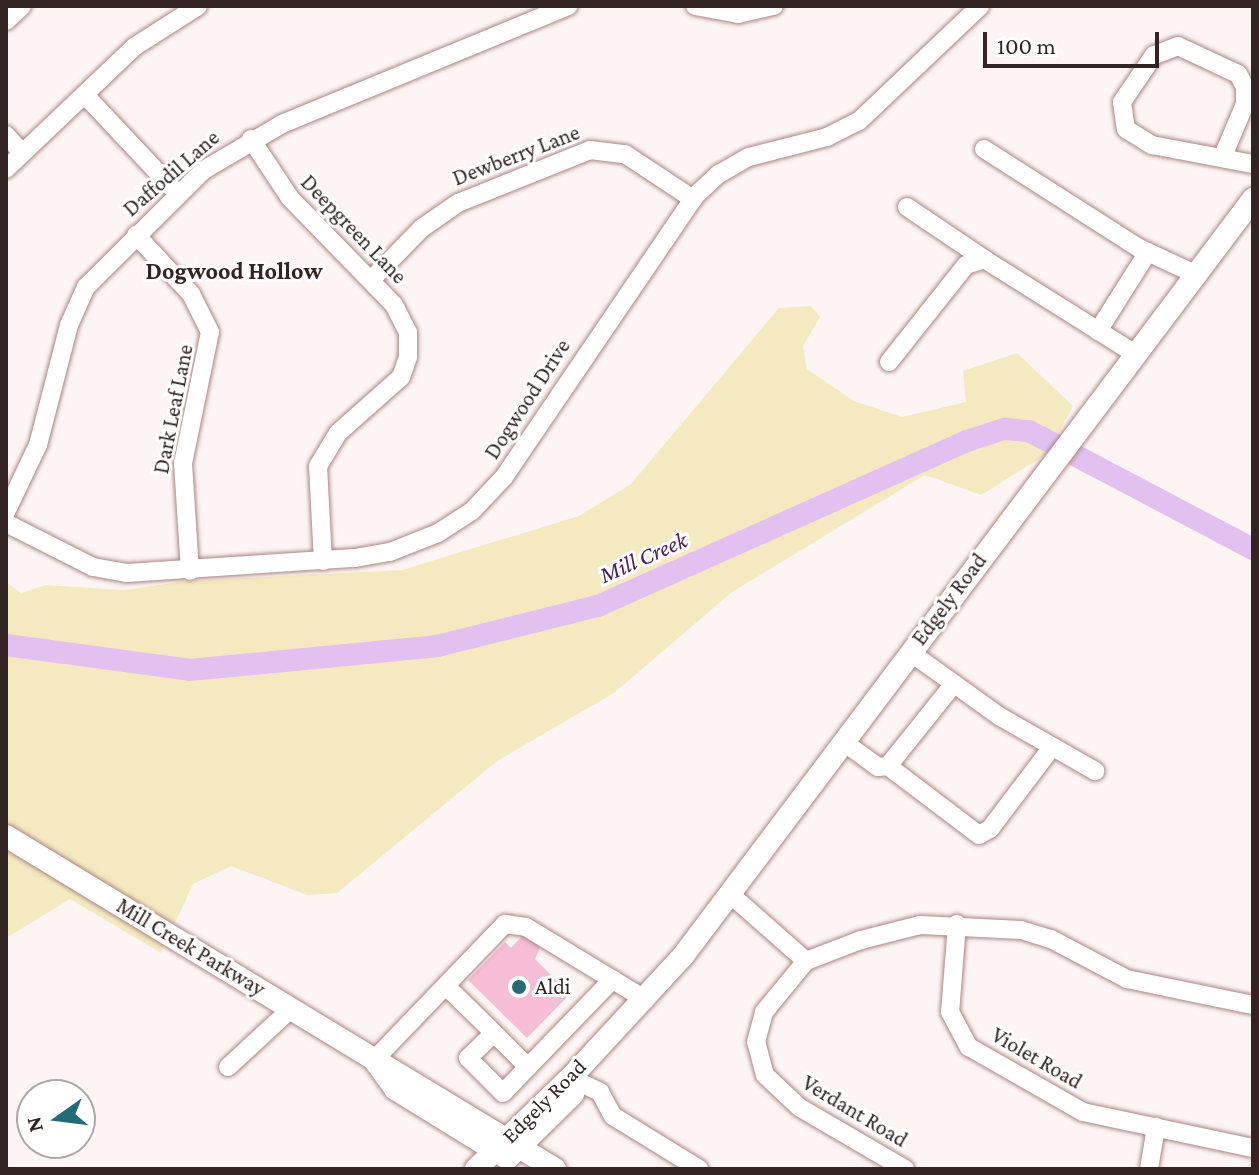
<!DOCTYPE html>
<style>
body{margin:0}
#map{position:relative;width:1259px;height:1175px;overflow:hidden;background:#fdf5f4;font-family:"Crimson Pro",serif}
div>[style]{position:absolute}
.green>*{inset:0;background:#f5e9bf}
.river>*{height:22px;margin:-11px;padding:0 11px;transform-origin:11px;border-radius:11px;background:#e2c0f0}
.building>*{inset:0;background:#f7bcd6}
.roads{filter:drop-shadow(0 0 2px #aa8581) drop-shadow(0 0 2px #aa8581)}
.minor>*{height:18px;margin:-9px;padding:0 9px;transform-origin:9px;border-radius:9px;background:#fff}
.major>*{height:22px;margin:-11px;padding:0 11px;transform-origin:11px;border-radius:11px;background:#fff}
.dots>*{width:22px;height:22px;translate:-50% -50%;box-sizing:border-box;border:4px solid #fff;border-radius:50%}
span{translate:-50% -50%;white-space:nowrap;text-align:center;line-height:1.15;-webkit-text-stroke:6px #fff;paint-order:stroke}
.street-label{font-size:22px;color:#332423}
.poi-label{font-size:22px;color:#332423}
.left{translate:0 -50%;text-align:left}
.neighbourhood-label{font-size:24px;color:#332423;font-weight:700}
.water-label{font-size:24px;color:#4b215b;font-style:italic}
.frame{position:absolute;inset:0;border:8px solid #332423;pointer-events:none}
.north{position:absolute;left:16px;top:1079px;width:80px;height:80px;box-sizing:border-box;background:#fff;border:2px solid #ada7a7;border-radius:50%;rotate:256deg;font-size:22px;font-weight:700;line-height:32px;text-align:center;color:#332423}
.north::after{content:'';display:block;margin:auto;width:28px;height:36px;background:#246b79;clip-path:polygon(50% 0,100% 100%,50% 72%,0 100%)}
.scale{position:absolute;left:983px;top:32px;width:176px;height:36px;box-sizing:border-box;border:4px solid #332423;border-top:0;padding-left:10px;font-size:24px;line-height:28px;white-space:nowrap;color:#332423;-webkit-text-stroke:6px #fff;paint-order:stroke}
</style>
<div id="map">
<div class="green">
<div style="clip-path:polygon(811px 306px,820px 317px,803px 346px,807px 369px,854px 401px,902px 417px,966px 402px,963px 371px,1017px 353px,1073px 406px,1047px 454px,981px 495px,925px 475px,732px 592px,614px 693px,497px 761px,337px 893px,307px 895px,231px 866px,193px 884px,161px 953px,70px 899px,6px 938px,6px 582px,21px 593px,46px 585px,123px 590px,188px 581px,402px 570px,579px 516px,631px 484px,779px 308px)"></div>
</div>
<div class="river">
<div style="left:6px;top:645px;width:186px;rotate:7.7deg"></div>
<div style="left:190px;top:670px;width:248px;rotate:-5.5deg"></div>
<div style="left:437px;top:646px;width:166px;rotate:-14deg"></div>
<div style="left:598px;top:606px;width:404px;rotate:-24.1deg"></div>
<div style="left:967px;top:441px;width:40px;rotate:-18deg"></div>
<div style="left:1005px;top:429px;width:24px;rotate:5deg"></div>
<div style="left:1029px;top:431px;width:253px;rotate:27.8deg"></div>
</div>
<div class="building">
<div style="clip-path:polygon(525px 933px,540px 948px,535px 959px,570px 994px,527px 1038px,468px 980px,505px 942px,511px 948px)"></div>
</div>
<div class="roads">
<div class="minor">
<div style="left:695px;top:6px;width:44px;rotate:10.5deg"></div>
<div style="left:738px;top:14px;width:37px;rotate:-13deg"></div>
<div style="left:6px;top:21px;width:22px;rotate:-43deg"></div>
<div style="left:85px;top:95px;width:136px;rotate:46.8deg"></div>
<div style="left:6px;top:135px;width:24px;rotate:48deg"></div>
<div style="left:251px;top:139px;width:71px;rotate:56.5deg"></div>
<div style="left:290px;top:198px;width:149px;rotate:45.8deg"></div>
<div style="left:394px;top:305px;width:30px;rotate:63deg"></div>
<div style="left:408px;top:332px;width:25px;rotate:90deg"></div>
<div style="left:408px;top:357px;width:21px;rotate:109deg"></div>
<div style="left:401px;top:377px;width:84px;rotate:138.4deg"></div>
<div style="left:338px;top:433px;width:39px;rotate:121deg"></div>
<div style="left:318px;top:466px;width:95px;rotate:87deg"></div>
<div style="left:984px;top:149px;width:184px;rotate:32.6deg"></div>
<div style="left:1139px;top:248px;width:62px;rotate:24.9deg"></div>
<div style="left:1223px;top:156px;width:56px;rotate:-67.1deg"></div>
<div style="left:1245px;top:104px;width:17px;rotate:-90deg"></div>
<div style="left:1245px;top:87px;width:15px;rotate:-118deg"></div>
<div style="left:1238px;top:74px;width:66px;rotate:-155deg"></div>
<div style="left:1178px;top:46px;width:26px;rotate:159deg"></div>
<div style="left:1154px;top:55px;width:57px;rotate:124.2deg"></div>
<div style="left:1122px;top:102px;width:27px;rotate:82deg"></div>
<div style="left:1126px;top:129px;width:31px;rotate:32deg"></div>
<div style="left:1152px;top:145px;width:103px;rotate:10.7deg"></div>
<div style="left:6px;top:169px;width:177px;rotate:-43.6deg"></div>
<div style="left:134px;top:47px;width:76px;rotate:-32.6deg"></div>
<div style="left:907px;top:207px;width:93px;rotate:34deg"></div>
<div style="left:136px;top:235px;width:81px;rotate:47deg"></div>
<div style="left:191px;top:294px;width:42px;rotate:63.4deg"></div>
<div style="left:210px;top:332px;width:134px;rotate:101.6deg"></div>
<div style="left:183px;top:463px;width:108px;rotate:86.3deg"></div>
<div style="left:371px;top:280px;width:73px;rotate:-45.6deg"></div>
<div style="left:422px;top:228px;width:44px;rotate:-34.8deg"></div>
<div style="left:458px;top:203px;width:142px;rotate:-21.9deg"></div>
<div style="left:590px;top:150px;width:35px;rotate:7deg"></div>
<div style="left:625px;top:154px;width:82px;rotate:33.5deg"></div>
<div style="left:1098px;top:331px;width:93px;rotate:-57.7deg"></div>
<div style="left:889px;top:362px;width:124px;rotate:-51.6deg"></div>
<div style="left:966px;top:265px;width:19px;rotate:-18deg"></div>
<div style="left:984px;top:259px;width:177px;rotate:32.1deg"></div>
<div style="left:6px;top:512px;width:74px;rotate:-64.5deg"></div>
<div style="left:38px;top:445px;width:124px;rotate:-75.5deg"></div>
<div style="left:69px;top:325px;width:42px;rotate:-65.9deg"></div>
<div style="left:86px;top:287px;width:166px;rotate:-44.8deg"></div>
<div style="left:204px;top:170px;width:91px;rotate:-30.5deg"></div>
<div style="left:282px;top:124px;width:310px;rotate:-22.4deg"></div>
<div style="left:6px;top:523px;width:97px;rotate:26.8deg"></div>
<div style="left:93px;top:567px;width:35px;rotate:10deg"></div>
<div style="left:127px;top:573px;width:228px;rotate:-3.8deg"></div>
<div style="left:355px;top:558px;width:36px;rotate:-10deg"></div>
<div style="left:390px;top:552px;width:52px;rotate:-21.6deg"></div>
<div style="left:438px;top:533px;width:40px;rotate:-32.9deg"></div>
<div style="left:472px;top:511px;width:47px;rotate:-46.7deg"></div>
<div style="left:504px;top:477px;width:340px;rotate:-55.8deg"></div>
<div style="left:695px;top:196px;width:33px;rotate:-43deg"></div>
<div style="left:719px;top:174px;width:34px;rotate:-30deg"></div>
<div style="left:749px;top:157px;width:81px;rotate:-14.4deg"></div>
<div style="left:827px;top:137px;width:36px;rotate:-27deg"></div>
<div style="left:859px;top:121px;width:167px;rotate:-43.5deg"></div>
<div style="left:910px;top:652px;width:110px;rotate:35.7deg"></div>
<div style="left:999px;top:716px;width:111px;rotate:29.8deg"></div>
<div style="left:845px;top:743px;width:41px;rotate:36deg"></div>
<div style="left:878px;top:767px;width:10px;rotate:-6deg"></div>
<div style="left:888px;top:766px;width:114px;rotate:37.2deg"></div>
<div style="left:979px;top:835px;width:13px;rotate:-29deg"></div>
<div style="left:990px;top:829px;width:103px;rotate:-52.9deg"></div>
<div style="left:888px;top:766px;width:104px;rotate:-51.3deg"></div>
<div style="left:730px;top:894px;width:101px;rotate:41.4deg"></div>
<div style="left:957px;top:924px;width:88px;rotate:94.5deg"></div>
<div style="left:950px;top:1012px;width:40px;rotate:62deg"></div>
<div style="left:969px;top:1047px;width:131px;rotate:29.7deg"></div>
<div style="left:1083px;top:1112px;width:174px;rotate:12deg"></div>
<div style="left:446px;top:986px;width:67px;rotate:44.4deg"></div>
<div style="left:374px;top:1060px;width:189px;rotate:-46.1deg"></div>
<div style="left:505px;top:924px;width:21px;rotate:8deg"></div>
<div style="left:526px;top:927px;width:140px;rotate:31.3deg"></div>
<div style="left:228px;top:1067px;width:87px;rotate:-42.7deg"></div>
<div style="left:528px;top:1067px;width:48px;rotate:-135deg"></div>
<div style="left:494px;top:1033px;width:36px;rotate:136deg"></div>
<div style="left:468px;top:1058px;width:49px;rotate:45deg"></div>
<div style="left:503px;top:1093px;width:36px;rotate:-46deg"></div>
<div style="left:528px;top:1067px;width:122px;rotate:-46deg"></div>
<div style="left:583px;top:1084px;width:19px;rotate:25deg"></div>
<div style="left:600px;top:1092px;width:27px;rotate:62deg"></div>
<div style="left:613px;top:1116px;width:101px;rotate:31.6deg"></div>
<div style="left:905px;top:1169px;width:123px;rotate:-149.7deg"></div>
<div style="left:799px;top:1107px;width:47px;rotate:-136.7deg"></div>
<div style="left:765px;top:1075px;width:34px;rotate:-105deg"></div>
<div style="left:756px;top:1042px;width:31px;rotate:-75deg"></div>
<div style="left:764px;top:1012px;width:66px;rotate:-50.5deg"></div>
<div style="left:806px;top:961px;width:59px;rotate:-20.9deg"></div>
<div style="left:861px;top:940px;width:61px;rotate:-14.3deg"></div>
<div style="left:920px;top:925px;width:101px;rotate:2.8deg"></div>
<div style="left:1021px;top:930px;width:31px;rotate:17deg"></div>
<div style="left:1051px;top:939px;width:86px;rotate:27.8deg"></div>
<div style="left:1127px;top:979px;width:129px;rotate:11.7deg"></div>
<div style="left:1149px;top:1169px;width:43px;rotate:-80.5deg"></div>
</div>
<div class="major">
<div style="left:6px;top:836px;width:642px;rotate:31.24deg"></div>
<div style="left:375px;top:1061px;width:34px;rotate:54deg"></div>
<div style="left:395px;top:1089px;width:132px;rotate:31.6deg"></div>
<div style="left:509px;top:1157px;width:90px;rotate:-44.5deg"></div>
<div style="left:476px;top:1169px;width:138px;rotate:-44.1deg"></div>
<div style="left:575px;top:1073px;width:159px;rotate:-47.3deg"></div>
<div style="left:683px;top:956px;width:948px;rotate:-53.02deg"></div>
</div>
</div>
<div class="dots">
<div style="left:519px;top:987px;background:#246b79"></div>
</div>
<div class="street-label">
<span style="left:516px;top:155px;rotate:-21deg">Dewberry Lane</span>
<span style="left:171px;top:173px;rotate:-41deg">Daffodil Lane</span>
<span style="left:354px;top:229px;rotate:46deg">Deepgreen Lane</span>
<span style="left:527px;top:399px;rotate:-57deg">Dogwood Drive</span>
<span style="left:173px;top:409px;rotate:-79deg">Dark Leaf Lane</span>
<span style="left:949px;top:599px;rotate:-53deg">Edgely Road</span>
<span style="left:191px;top:947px;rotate:31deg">Mill Creek Parkway</span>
<span style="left:1037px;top:1058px;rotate:30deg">Violet Road</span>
<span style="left:544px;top:1101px;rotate:-45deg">Edgely Road</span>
<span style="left:855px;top:1111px;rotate:31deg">Verdant Road</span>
</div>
<div class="poi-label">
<span class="left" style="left:535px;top:987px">Aldi</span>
</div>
<div class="neighbourhood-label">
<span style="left:234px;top:271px">Dogwood Hollow</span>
</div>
<div class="water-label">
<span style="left:643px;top:557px;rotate:-24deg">Mill Creek</span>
</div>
<div class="frame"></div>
<div class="north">N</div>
<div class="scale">100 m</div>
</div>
